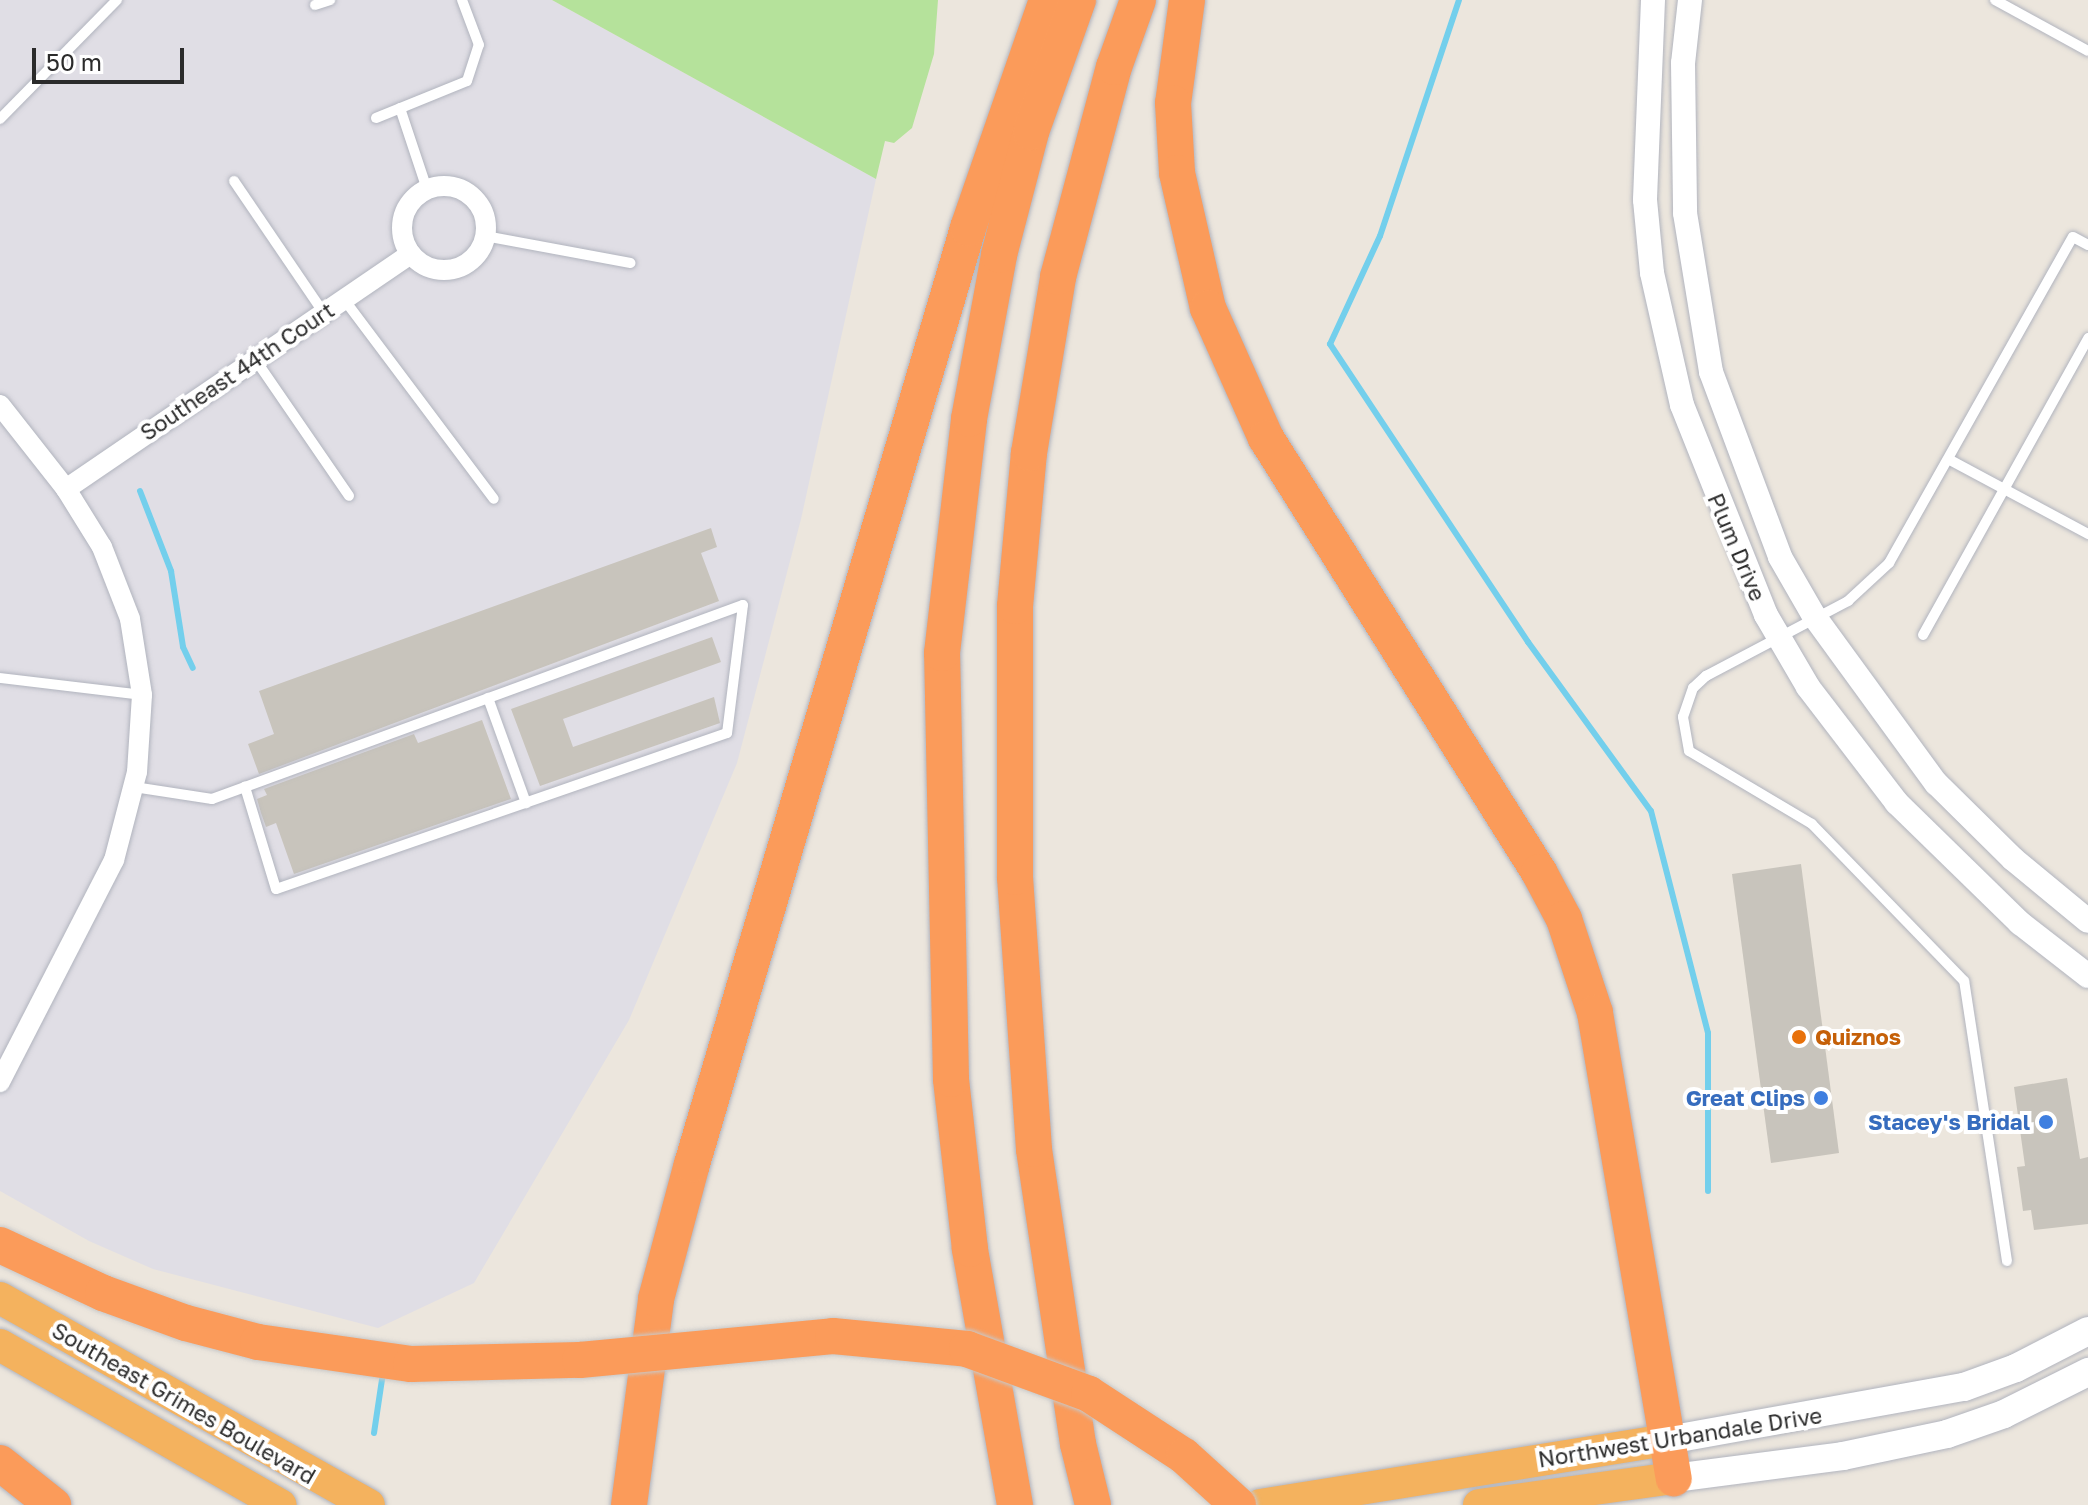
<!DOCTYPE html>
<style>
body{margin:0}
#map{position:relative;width:2088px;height:1505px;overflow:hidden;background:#ece6dd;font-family:"Golos Text",sans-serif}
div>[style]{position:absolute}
.industrial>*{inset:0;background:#e0dee5}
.green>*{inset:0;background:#b5e29b}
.stream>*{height:6px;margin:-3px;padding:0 3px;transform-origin:3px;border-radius:3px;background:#73cfec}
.building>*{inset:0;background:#c8c4bc}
.roads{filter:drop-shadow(0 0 2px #b1b4be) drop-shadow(0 0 2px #b1b4be)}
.service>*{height:10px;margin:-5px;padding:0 5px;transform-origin:5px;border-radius:5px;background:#fff}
.minor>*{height:20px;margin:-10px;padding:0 10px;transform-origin:10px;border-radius:10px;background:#fff}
.minor>.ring{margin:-10px;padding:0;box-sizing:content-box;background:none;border:20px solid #fff;border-radius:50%}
.tertiary>*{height:24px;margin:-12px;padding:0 12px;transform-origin:12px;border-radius:12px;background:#fff}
.secondary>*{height:28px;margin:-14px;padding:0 14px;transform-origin:14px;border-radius:14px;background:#fff}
.trunk>*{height:32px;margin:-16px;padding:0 16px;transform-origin:16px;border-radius:16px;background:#f4b25e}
.motorway>*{height:36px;margin:-18px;padding:0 18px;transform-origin:18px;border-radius:18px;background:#fb9b5a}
.bridges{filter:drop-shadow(0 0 2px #c8c8c8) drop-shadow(0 0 2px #c8c8c8)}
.motorway-bridge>*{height:36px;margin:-18px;padding:0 18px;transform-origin:18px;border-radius:18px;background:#fb9b5a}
.dots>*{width:22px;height:22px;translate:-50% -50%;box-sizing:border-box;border:4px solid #fff;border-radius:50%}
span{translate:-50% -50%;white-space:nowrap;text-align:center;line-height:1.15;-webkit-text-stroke:8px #fff;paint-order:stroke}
.street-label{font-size:22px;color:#2b2b2b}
.food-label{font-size:22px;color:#c56008;font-weight:700}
.left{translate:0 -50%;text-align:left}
.shop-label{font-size:22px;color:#366cbe;font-weight:700}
.right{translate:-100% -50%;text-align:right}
.scale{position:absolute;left:32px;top:48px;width:152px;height:36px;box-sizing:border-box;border:4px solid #2b2b2b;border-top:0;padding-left:10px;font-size:24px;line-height:28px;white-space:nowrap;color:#2b2b2b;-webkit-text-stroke:6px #fff;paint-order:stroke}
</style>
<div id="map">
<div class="industrial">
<div style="clip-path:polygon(0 0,552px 0,876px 179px,801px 519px,737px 763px,629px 1020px,474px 1283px,378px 1328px,153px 1269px,89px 1241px,0 1191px)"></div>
</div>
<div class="green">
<div style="clip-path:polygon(552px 0,938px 0,934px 54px,912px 128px,894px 143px,885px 141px,876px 179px)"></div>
</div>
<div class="stream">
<div style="left:1459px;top:0;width:249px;rotate:108.5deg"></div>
<div style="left:1380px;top:236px;width:119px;rotate:114.8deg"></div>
<div style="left:1330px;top:344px;width:358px;rotate:56.4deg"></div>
<div style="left:1528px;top:642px;width:209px;rotate:54deg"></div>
<div style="left:1651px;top:811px;width:229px;rotate:75.6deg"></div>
<div style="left:1708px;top:1033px;width:158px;rotate:90deg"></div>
<div style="left:140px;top:491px;width:86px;rotate:68.8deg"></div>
<div style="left:171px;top:571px;width:77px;rotate:81deg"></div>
<div style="left:183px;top:647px;width:23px;rotate:65deg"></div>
<div style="left:374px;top:1433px;width:61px;rotate:-81.5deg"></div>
</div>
<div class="building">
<div style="clip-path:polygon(711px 528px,717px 547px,701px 553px,719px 601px,259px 774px,248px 744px,274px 734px,259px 691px)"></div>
<div style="clip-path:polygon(712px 637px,721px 662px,563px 719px,573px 747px,714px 697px,720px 723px,540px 786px,511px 709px)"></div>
<div style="clip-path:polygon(482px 720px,511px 799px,294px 874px,276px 823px,266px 827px,261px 813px,257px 799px,267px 795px,264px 789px,414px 734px,418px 743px)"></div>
<div style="clip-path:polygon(1801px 864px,1839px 1153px,1771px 1163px,1732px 874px)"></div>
<div style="clip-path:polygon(2067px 1078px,2080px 1159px,2088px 1157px,2088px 1224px,2034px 1230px,2031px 1210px,2023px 1211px,2017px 1167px,2025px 1166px,2014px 1087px)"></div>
</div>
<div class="roads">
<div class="service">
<div style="left:1995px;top:0;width:106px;rotate:28.7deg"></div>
<div style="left:315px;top:5px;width:16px;rotate:-18deg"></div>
<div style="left:400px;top:108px;width:85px;rotate:71.6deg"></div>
<div style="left:376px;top:118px;width:98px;rotate:-22.1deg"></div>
<div style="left:467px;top:81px;width:38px;rotate:-72deg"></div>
<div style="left:479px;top:45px;width:48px;rotate:-110.7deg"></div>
<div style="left:0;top:119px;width:167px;rotate:-45.5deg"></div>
<div style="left:234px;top:181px;width:158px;rotate:55.8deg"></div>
<div style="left:485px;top:236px;width:148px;rotate:10.5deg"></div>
<div style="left:343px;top:298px;width:251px;rotate:53.1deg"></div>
<div style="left:255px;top:359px;width:166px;rotate:55.5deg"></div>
<div style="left:1950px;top:460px;width:157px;rotate:28.2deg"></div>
<div style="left:1923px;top:635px;width:340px;rotate:-60.9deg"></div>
<div style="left:0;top:678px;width:143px;rotate:6.8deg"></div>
<div style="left:488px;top:698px;width:112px;rotate:70.1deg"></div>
<div style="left:134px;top:787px;width:79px;rotate:8.7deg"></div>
<div style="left:212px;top:799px;width:35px;rotate:-20deg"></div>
<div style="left:245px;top:787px;width:530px;rotate:-20.08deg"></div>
<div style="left:743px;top:605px;width:129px;rotate:97.1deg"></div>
<div style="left:727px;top:733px;width:477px;rotate:160.9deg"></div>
<div style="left:276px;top:889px;width:107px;rotate:-106.9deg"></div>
<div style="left:2007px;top:1261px;width:283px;rotate:-98.7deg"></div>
<div style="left:1964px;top:981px;width:219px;rotate:-134.1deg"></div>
<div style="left:1812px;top:824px;width:143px;rotate:-149.3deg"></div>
<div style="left:1689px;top:751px;width:35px;rotate:-100deg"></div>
<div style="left:1683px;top:717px;width:31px;rotate:-71deg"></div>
<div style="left:1693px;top:688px;width:18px;rotate:-43deg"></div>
<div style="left:1706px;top:676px;width:161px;rotate:-27.8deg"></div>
<div style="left:1848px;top:601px;width:56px;rotate:-42.8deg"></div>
<div style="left:1889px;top:563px;width:374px;rotate:-60.6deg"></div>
<div style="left:2073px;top:237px;width:17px;rotate:28deg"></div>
</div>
<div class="minor">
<div class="ring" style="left:402px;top:186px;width:64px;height:64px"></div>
<div style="left:0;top:405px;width:107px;rotate:51.8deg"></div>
<div style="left:66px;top:489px;width:68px;rotate:58.2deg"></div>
<div style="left:102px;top:547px;width:77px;rotate:68.7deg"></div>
<div style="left:130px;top:619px;width:77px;rotate:81deg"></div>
<div style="left:142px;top:695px;width:77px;rotate:93.7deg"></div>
<div style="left:137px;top:772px;width:91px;rotate:104.6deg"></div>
<div style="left:114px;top:860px;width:250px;rotate:117.2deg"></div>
<div style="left:66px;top:489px;width:417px;rotate:-34.3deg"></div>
</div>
<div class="tertiary">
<div style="left:1653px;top:0;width:200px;rotate:92.3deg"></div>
<div style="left:1645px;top:200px;width:73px;rotate:84.5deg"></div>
<div style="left:1652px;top:273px;width:135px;rotate:77.2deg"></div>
<div style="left:1682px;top:405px;width:226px;rotate:68.2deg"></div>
<div style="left:1766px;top:615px;width:83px;rotate:59.7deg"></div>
<div style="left:1808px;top:687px;width:146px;rotate:52.5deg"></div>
<div style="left:1897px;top:803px;width:172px;rotate:44.3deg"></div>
<div style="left:2020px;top:923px;width:86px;rotate:37.9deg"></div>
<div style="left:1690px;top:0;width:63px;rotate:96.3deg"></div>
<div style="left:1683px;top:63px;width:150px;rotate:89.2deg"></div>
<div style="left:1685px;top:213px;width:161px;rotate:80.7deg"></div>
<div style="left:1711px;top:372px;width:197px;rotate:69.5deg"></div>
<div style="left:1780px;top:557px;width:68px;rotate:60deg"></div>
<div style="left:1814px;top:616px;width:207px;rotate:53.9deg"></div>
<div style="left:1936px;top:783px;width:108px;rotate:44.6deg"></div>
<div style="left:2013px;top:859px;width:97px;rotate:39.6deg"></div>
</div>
<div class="secondary">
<div style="left:1668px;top:1440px;width:301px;rotate:-10.2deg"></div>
<div style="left:1964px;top:1387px;width:55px;rotate:-20.1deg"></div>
<div style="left:2016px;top:1368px;width:81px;rotate:-27.2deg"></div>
<div style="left:1674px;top:1478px;width:170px;rotate:-7.4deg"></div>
<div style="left:1843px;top:1456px;width:106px;rotate:-11.9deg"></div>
<div style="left:1947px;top:1434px;width:60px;rotate:-19.3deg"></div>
<div style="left:2004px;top:1414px;width:94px;rotate:-26.6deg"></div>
</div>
<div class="trunk">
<div style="left:0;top:1298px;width:423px;rotate:29.3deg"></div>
<div style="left:0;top:1345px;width:323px;rotate:29.7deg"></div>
<div style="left:1260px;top:1505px;width:413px;rotate:-9.1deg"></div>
<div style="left:1479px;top:1505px;width:197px;rotate:-7.9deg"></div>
</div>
<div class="motorway">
<div style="left:1187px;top:0;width:104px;rotate:97.7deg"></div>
<div style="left:1173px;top:103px;width:70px;rotate:86.7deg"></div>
<div style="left:1177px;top:173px;width:139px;rotate:77.1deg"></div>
<div style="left:1208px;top:308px;width:142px;rotate:66deg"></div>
<div style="left:1266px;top:438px;width:513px;rotate:57.83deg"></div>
<div style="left:1539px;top:872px;width:53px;rotate:62deg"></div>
<div style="left:1564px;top:919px;width:99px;rotate:71.7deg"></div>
<div style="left:1595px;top:1013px;width:472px;rotate:80.4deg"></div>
<div style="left:0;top:1463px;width:68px;rotate:38.4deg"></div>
<div style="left:629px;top:1505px;width:208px;rotate:-82.5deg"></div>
<div style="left:656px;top:1299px;width:140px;rotate:-75.1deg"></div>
<div style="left:692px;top:1164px;width:976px;rotate:-73.57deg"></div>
<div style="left:968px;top:228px;width:241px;rotate:-70.9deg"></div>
<div style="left:1015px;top:1505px;width:260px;rotate:-100deg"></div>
<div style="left:970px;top:1249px;width:171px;rotate:-96.4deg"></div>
<div style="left:951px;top:1079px;width:426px;rotate:-91.2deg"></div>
<div style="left:942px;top:653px;width:236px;rotate:-83.4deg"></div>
<div style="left:969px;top:419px;width:167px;rotate:-79.6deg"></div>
<div style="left:999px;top:255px;width:127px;rotate:-75.4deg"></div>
<div style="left:1031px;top:132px;width:140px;rotate:-70.4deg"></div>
<div style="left:1093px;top:1505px;width:63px;rotate:-103.8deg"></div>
<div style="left:1078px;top:1444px;width:298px;rotate:-98.5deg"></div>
<div style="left:1034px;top:1149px;width:273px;rotate:-94deg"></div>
<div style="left:1015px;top:877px;width:271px;rotate:-90deg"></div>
<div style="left:1015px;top:606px;width:154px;rotate:-84.8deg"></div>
<div style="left:1029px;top:453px;width:178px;rotate:-80.6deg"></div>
<div style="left:1058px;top:277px;width:217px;rotate:-75.1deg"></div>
<div style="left:1114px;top:67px;width:71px;rotate:-70.3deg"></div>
</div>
</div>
<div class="bridges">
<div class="motorway-bridge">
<div style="left:0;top:1245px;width:114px;rotate:25deg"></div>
<div style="left:103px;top:1293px;width:88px;rotate:19.9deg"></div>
<div style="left:186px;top:1323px;width:74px;rotate:14.8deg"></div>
<div style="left:258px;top:1342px;width:155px;rotate:8.2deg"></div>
<div style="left:411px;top:1364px;width:169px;rotate:-1.4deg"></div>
<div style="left:580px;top:1360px;width:254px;rotate:-5.4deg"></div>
<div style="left:833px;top:1336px;width:135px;rotate:5.5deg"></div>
<div style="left:967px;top:1349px;width:130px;rotate:20.2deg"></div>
<div style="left:1089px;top:1394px;width:113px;rotate:33.1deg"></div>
<div style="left:1184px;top:1456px;width:73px;rotate:42.2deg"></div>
</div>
</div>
<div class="dots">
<div style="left:1799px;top:1037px;background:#e8710a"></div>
<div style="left:1821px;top:1098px;background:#3f7fe0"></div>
<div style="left:2046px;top:1122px;background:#3f7fe0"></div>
</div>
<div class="street-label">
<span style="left:237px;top:371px;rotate:-34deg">Southeast 44th Court</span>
<span style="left:1737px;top:547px;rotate:67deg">Plum Drive</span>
<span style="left:184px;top:1403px;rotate:30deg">Southeast Grimes Boulevard</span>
<span style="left:1680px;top:1437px;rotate:-9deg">Northwest Urbandale Drive</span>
</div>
<div class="food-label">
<span class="left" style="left:1815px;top:1037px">Quiznos</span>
</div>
<div class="shop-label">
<span class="right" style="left:1805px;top:1098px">Great Clips</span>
<span class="right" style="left:2030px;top:1122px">Stacey's Bridal</span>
</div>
<div class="scale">50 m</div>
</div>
